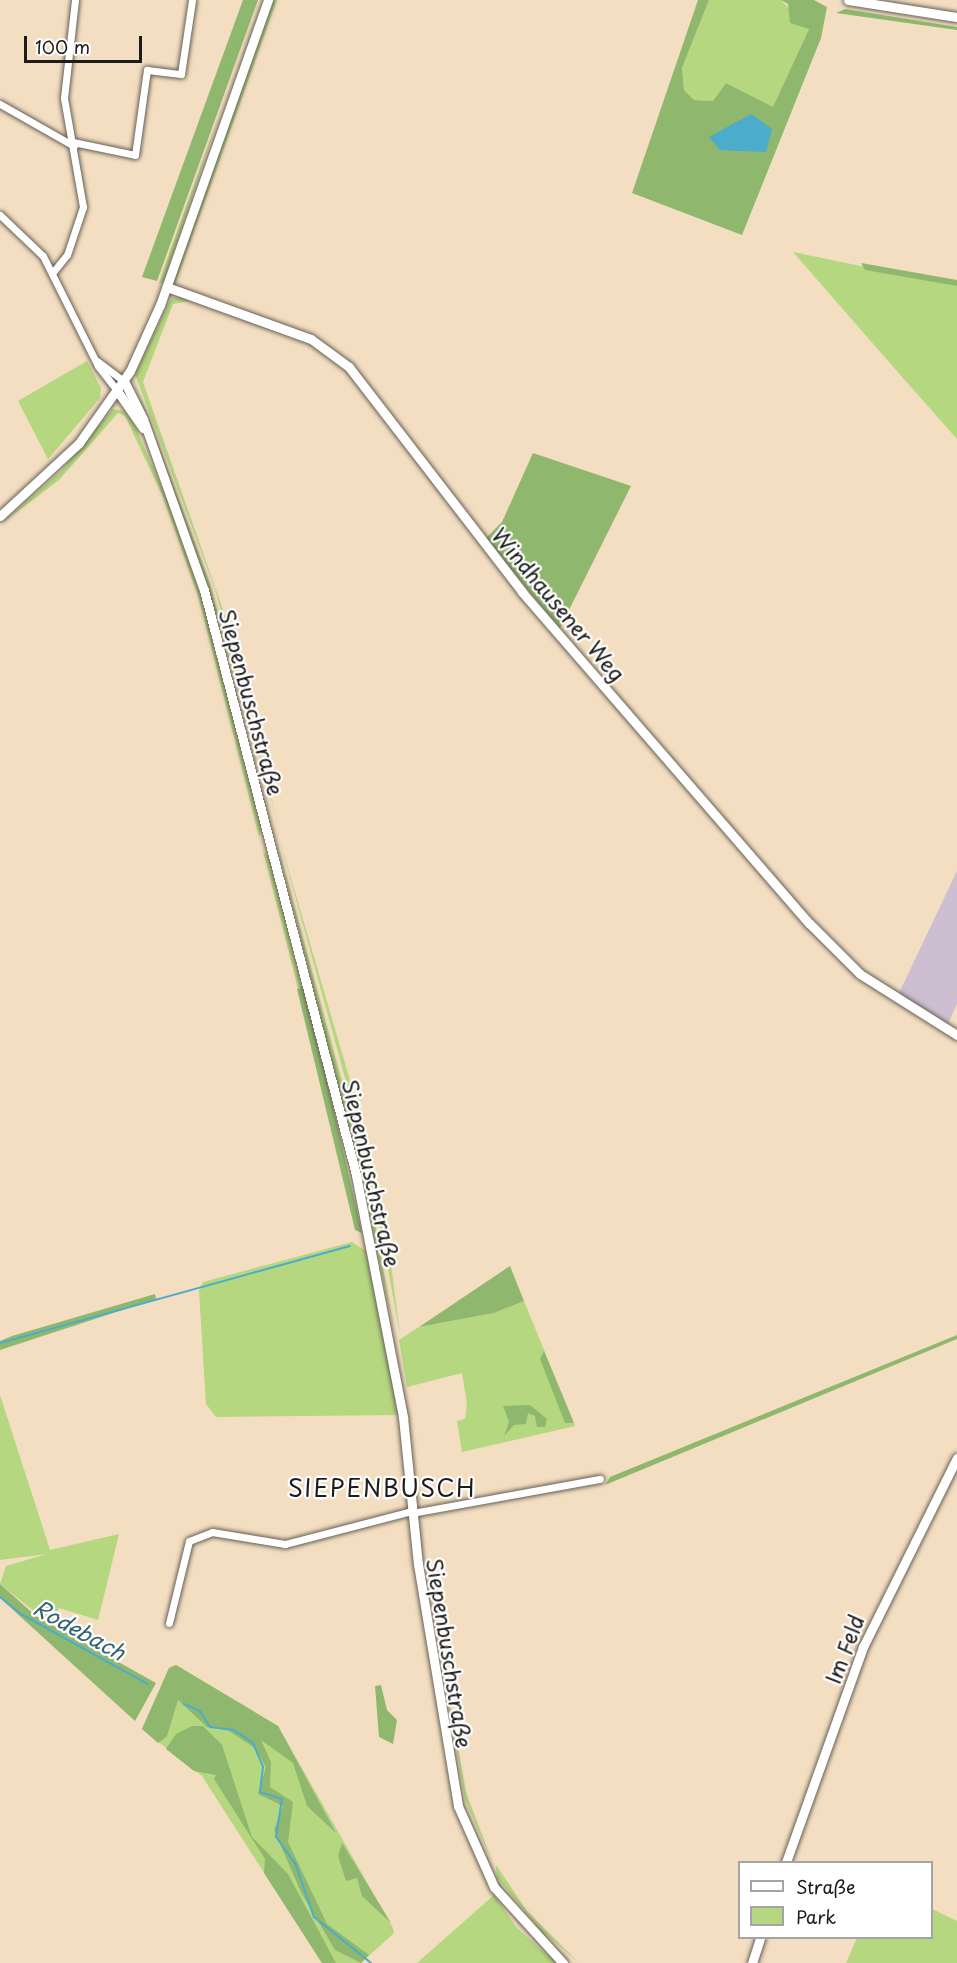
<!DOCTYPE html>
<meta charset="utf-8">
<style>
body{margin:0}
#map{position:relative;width:957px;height:1963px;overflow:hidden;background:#f3dec1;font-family:"Playpen Sans",sans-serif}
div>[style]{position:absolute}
.industrial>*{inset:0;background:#cebed2}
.green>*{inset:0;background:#b4d77f}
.forest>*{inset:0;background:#8fb86e}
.water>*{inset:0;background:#4caccb}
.stream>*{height:2px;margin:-1px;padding:0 1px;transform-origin:1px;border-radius:1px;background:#4caccb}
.roads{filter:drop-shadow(0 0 2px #676056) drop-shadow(0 0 2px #676056)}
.street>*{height:7px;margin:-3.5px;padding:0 3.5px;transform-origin:3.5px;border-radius:3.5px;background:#fff}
.secondary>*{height:9px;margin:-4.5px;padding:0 4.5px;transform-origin:4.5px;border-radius:4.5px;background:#fff}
span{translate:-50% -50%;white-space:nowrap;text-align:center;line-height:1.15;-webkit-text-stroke:4.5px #fff;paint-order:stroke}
.street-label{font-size:21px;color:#1c1c1c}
.water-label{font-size:22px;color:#346474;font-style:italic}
.quarter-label{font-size:24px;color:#1c1c1c;letter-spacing:1.5px}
.legend{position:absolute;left:738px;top:1861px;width:195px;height:78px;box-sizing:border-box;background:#fff;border:2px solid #a4a4a4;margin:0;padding:8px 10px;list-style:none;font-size:18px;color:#1c1c1c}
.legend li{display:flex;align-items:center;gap:12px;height:30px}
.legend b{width:30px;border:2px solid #a4a4a4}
.scale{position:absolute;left:24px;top:36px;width:118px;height:27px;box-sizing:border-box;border:3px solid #1c1c1c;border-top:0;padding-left:8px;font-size:18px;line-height:21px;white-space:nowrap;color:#1c1c1c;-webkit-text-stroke:4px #fff;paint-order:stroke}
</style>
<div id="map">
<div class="industrial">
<div style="clip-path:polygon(957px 871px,957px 1004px,947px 1026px,898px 995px)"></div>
</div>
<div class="green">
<div style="clip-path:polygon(272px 0,277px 0,175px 285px,174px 279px)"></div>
<div style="clip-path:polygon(709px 0,781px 0,809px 29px,773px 108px,726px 83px,714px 101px,694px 100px,684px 90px,682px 68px)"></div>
<div style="clip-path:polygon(221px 110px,163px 283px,159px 283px,170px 251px)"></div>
<div style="clip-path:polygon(793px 252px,957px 286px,957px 439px,903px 378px)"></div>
<div style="clip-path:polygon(171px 298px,182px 297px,190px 301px,173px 304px,143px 382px,227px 621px,279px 828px,215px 589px,135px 374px)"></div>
<div style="clip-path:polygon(87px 361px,101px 388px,100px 398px,48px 459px,18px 401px)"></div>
<div style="clip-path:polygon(133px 377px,209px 581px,273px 825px,220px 626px)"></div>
<div style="clip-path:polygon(113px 409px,124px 411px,134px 424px,178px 524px,199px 587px,262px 829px,259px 837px,199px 599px,163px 497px,125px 416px,118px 413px,59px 480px,0 525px,61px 471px)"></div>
<div style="clip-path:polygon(279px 837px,354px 1094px,391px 1264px,400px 1334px,367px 1158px)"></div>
<div style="clip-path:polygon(276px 839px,364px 1162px,395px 1333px,363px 1186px)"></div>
<div style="clip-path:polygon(263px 851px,270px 858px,302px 987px,298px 988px)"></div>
<div style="clip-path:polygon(352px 1242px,366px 1251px,400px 1415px,216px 1417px,206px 1404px,199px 1291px,203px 1282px)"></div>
<div style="clip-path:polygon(524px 1301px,575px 1426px,462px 1452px,457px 1421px,465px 1419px,467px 1403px,462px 1373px,407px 1387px,399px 1340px,419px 1327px,494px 1313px)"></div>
<div style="clip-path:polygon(0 1395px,50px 1550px,119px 1534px,98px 1620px,59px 1608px,50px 1624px,0 1584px,6px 1566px,47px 1554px,0 1560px)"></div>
<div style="clip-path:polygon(442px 1660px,466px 1792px,491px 1859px,465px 1800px)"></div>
<div style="clip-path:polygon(176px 1665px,278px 1726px,393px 1928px,394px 1933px,361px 1963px,322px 1963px,202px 1776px,142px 1729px,169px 1668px)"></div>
<div style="clip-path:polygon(496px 1865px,527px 1911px,579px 1963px,542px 1931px,567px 1963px,508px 1902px,491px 1872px,521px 1914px,541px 1930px,497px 1878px)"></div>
<div style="clip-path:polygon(494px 1895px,516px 1927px,556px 1963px,417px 1963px)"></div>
<div style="clip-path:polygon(932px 1909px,957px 1921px,957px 1963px,846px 1963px,857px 1938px,932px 1938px)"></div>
</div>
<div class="forest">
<div style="clip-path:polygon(243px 0,258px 0,157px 281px,142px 277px)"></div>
<div style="clip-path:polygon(698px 0,709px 0,682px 68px,684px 90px,694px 100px,713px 101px,726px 83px,773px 107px,809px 29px,790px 23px,788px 4px,781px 0,814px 0,827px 7px,821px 38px,742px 235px,632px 193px)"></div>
<div style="clip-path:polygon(845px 9px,957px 27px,957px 30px,836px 13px)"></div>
<div style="clip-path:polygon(861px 263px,957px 280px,957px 286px,865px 270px)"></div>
<div style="clip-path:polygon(533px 453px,631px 486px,560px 628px,485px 539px,502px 522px)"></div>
<div style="clip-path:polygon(303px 986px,317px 1037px,362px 1233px,355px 1230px,297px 989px)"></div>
<div style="clip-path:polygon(510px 1266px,524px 1301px,494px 1313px,419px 1327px)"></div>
<div style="clip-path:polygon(155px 1294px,156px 1299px,0 1350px,0 1341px,12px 1336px)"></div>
<div style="clip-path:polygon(957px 1335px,957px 1339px,605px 1485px,610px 1477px)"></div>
<div style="clip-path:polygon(544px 1351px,574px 1423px,565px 1423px,540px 1359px)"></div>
<div style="clip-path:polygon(530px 1405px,547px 1419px,545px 1427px,537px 1427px,535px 1416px,528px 1413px,526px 1424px,514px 1425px,504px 1436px,509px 1422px,503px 1406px)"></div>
<div style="clip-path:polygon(0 1584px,36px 1616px,156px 1683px,135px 1721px,0 1598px)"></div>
<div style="clip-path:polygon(176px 1665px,278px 1726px,336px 1833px,307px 1806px,293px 1763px,261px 1740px,271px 1762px,270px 1787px,293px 1802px,288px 1842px,327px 1924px,369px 1955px,361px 1963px,335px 1950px,301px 1892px,274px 1830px,283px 1806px,258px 1794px,266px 1767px,255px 1748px,226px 1729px,207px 1727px,178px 1700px,167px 1736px,158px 1743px,142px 1729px,169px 1668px)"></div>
<div style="clip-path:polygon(381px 1685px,387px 1710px,397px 1720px,393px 1744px,379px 1737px,375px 1686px)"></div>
<div style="clip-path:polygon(192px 1726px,203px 1726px,222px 1745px,252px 1837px,288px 1874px,336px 1963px,322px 1963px,264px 1873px,265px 1859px,214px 1779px,216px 1775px,194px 1771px,166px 1749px,176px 1734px)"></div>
<div style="clip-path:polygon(342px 1843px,366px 1882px,391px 1923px,362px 1896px,357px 1878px,346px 1881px,338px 1856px)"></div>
</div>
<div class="water">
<div style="clip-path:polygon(751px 114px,772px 129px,766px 152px,720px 150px,709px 137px)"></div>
</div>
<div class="stream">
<div style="left:0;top:1343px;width:363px;rotate:-15.5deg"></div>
<div style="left:0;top:1597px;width:27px;rotate:39deg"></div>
<div style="left:21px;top:1614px;width:145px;rotate:28.9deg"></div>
<div style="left:184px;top:1704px;width:17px;rotate:24deg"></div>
<div style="left:200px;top:1711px;width:19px;rotate:58deg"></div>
<div style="left:210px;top:1727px;width:24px;rotate:7deg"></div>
<div style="left:234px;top:1730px;width:23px;rotate:34deg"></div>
<div style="left:253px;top:1743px;width:26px;rotate:67deg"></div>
<div style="left:263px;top:1767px;width:25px;rotate:97deg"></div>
<div style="left:260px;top:1792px;width:23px;rotate:18deg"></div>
<div style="left:282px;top:1799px;width:38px;rotate:99deg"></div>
<div style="left:276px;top:1837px;width:32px;rotate:54deg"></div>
<div style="left:295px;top:1863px;width:57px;rotate:70.6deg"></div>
<div style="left:314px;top:1917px;width:73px;rotate:38.9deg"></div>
</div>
<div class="roads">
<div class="street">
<div style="left:0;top:104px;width:85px;rotate:29.6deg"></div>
<div style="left:73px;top:142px;width:63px;rotate:11.8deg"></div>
<div style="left:135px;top:155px;width:86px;rotate:-82deg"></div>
<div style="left:147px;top:70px;width:34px;rotate:7deg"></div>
<div style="left:181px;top:74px;width:75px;rotate:-81.5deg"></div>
<div style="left:0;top:215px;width:59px;rotate:43.6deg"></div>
<div style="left:43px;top:256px;width:123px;rotate:63.4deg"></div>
<div style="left:98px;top:366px;width:33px;rotate:52deg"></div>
<div style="left:53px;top:272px;width:22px;rotate:-51deg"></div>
<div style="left:67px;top:255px;width:51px;rotate:-71.6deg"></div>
<div style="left:83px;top:207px;width:111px;rotate:-99.9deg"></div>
<div style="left:64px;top:98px;width:99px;rotate:-83.6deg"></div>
<div style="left:97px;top:361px;width:34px;rotate:37deg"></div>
<div style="left:412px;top:1513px;width:191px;rotate:-10.3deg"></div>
<div style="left:169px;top:1623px;width:84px;rotate:-76.3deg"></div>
<div style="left:189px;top:1541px;width:25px;rotate:-21deg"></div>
<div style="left:212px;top:1532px;width:74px;rotate:9.3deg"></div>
<div style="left:285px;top:1544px;width:131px;rotate:-14.6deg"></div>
</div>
<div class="secondary">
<div style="left:848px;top:0;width:110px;rotate:8.9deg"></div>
<div style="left:167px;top:287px;width:153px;rotate:19.9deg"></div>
<div style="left:311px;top:339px;width:47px;rotate:36.4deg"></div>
<div style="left:349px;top:367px;width:284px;rotate:52.4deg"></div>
<div style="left:522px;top:592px;width:438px;rotate:49.1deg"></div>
<div style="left:809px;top:923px;width:72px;rotate:45deg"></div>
<div style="left:860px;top:974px;width:115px;rotate:32.2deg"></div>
<div style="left:124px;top:381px;width:42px;rotate:63.4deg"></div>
<div style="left:143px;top:419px;width:182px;rotate:70.4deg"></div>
<div style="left:204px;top:590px;width:604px;rotate:75.43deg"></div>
<div style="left:356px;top:1175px;width:247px;rotate:79deg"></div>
<div style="left:403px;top:1417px;width:148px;rotate:84.2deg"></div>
<div style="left:418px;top:1564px;width:245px;rotate:80.6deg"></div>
<div style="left:458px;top:1806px;width:89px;rotate:66deg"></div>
<div style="left:494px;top:1887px;width:103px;rotate:47.8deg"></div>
<div style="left:118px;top:392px;width:44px;rotate:55.2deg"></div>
<div style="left:0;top:516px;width:108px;rotate:-42.7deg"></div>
<div style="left:79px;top:443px;width:88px;rotate:-54.7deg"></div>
<div style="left:130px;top:371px;width:72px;rotate:-65.6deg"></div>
<div style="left:160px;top:305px;width:324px;rotate:-70.5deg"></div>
<div style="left:786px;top:1862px;width:228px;rotate:-70.3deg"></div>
<div style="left:863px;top:1647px;width:211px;rotate:-63.6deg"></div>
<div style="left:752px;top:1963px;width:26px;rotate:-72deg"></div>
</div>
</div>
<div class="street-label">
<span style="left:559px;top:604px;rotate:50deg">Windhausener Weg</span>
<span style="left:252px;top:702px;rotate:75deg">Siepenbuschstraße</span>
<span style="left:372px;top:1173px;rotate:77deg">Siepenbuschstraße</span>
<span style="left:844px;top:1649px;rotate:-69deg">Im Feld</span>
<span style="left:450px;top:1653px;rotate:81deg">Siepenbuschstraße</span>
</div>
<div class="water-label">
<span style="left:80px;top:1629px;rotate:29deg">Rodebach</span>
</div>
<div class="quarter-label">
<span style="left:382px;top:1488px">SIEPENBUSCH</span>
</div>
<ul class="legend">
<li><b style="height:8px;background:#fff"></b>Straße</li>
<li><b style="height:16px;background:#b4d77f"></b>Park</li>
</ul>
<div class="scale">100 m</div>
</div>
